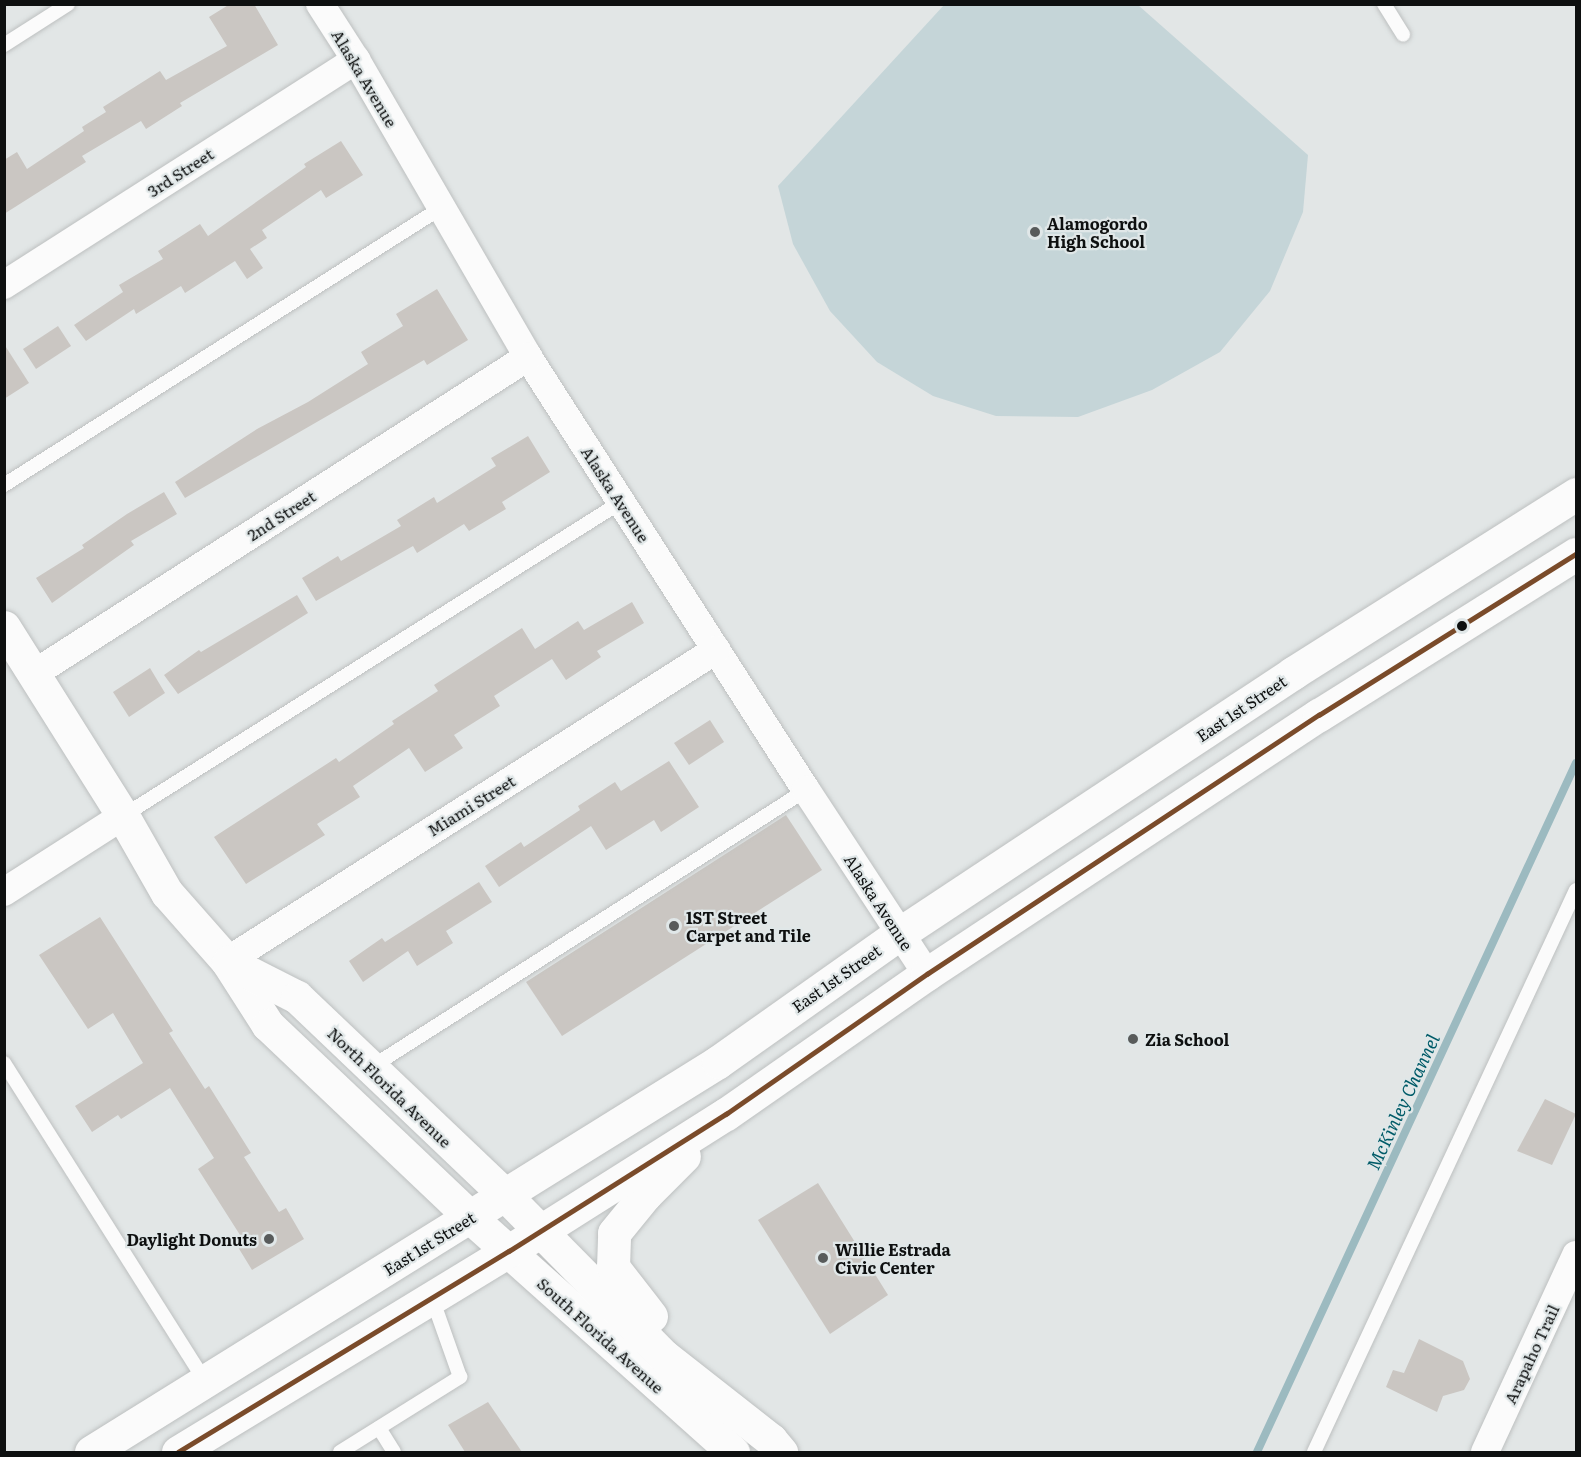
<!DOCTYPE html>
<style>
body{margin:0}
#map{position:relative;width:1581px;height:1457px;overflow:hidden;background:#e2e6e6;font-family:Literata,serif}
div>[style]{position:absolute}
.green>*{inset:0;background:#c5d5d8}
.stream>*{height:8px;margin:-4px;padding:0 4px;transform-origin:4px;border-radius:4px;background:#9cbac0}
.building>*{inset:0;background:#cac6c2}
.roads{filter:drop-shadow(0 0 2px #bdc0c0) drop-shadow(0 0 2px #bdc0c0)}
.service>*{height:14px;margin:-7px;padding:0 7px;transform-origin:7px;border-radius:7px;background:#fbfbfb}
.minor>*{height:28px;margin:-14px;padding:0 14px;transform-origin:14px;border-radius:14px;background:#fbfbfb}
.secondary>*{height:33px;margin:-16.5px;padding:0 16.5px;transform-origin:16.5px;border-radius:16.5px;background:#fbfbfb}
.bus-1>*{height:4.5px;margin:-2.25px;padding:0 2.25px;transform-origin:2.25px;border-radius:2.25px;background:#7a4b2a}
.dots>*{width:16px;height:16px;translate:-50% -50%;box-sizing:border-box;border:3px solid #e0e7e8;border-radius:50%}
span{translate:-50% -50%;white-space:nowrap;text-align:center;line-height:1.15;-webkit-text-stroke:4.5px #e0e7e8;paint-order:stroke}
.street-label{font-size:16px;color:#0e1010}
.poi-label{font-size:16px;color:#0e1010;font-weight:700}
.left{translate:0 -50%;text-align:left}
.right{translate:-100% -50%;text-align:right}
.water-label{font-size:18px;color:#005b68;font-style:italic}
.frame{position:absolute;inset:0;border:6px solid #0e1010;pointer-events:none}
</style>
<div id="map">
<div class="green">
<div style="clip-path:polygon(944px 5px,1138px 5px,1308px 155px,1303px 212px,1270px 291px,1220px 352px,1152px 390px,1078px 417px,996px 416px,933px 396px,877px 362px,830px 311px,793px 244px,778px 186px)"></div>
</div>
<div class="stream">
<div style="left:1257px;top:1452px;width:759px;rotate:-65.16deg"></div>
</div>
<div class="building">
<div style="clip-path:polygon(230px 4px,254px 4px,278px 45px,180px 103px,182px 106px,146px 129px,141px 121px,82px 156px,86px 162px,4px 214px,4px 160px,17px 152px,27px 169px,84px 131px,82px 127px,106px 112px,103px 107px,160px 71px,166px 80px,227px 46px,209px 17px)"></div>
<div style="clip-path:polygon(341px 141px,363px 175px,326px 198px,321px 190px,262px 230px,267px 238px,250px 249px,263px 268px,247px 279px,235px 261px,185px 293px,181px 286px,136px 314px,134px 309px,86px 341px,74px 325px,123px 292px,119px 285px,163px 259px,158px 251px,200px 224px,208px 236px,306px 167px,304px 164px)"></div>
<div style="clip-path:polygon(437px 289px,468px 340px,427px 365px,424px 360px,381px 385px,185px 498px,175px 482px,257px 429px,308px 402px,368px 364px,361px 352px,403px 326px,396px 314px)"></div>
<div style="clip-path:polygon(58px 326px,71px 346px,36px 369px,23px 349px)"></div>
<div style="clip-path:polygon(4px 344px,29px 383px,4px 399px)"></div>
<div style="clip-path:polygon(528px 436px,550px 472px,502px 502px,506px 509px,469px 531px,464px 524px,417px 553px,413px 546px,316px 601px,302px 578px,338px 556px,341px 561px,401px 526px,397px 520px,434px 497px,437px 503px,496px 466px,491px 458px)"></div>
<div style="clip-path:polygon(164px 492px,177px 514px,131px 541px,134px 545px,52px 603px,36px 578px,84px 548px,82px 545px,127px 514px)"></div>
<div style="clip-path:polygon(297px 595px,308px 613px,178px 694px,164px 675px,199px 650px,201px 652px)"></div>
<div style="clip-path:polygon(632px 602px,644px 623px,597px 651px,601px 657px,566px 680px,552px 659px,494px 696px,500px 706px,454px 735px,463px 748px,425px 772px,409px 748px,353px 786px,360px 797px,317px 824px,325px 835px,246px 884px,214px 837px,336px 758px,339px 762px,394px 724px,392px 721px,438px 691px,434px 685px,522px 628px,535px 649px,578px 621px,584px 630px)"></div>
<div style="clip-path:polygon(150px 668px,165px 693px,129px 717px,113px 692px)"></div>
<div style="clip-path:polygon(710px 720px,724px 742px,689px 765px,674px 743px)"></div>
<div style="clip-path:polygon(669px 761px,699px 807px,661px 832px,654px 820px,606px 850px,591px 826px,499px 887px,485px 866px,521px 842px,524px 847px,580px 810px,578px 806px,615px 782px,621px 791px)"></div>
<div style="clip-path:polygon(786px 815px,822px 870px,562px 1036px,526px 982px)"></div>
<div style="clip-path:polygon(479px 882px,492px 902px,446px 931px,453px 943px,417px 966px,408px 951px,363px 982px,349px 961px,382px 938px,385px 942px)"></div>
<div style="clip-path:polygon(100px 917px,173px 1031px,169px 1033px,205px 1089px,209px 1086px,251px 1153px,244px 1157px,279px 1212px,286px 1208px,304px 1239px,252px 1270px,233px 1239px,240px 1235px,198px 1169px,214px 1158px,170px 1088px,121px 1119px,118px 1115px,92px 1132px,75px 1106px,143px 1063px,113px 1013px,88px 1029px,39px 955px)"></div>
<div style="clip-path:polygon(1545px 1099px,1576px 1114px,1552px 1165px,1517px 1151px)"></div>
<div style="clip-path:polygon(818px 1183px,888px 1295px,830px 1334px,758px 1220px)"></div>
<div style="clip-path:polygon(1419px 1339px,1463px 1361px,1470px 1379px,1464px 1390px,1443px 1396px,1437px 1412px,1386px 1387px,1393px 1370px,1404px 1373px)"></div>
<div style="clip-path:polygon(488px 1402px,522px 1452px,465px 1452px,448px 1425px)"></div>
</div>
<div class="roads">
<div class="service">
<div style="left:1384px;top:4px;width:36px;rotate:58deg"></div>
<div style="left:4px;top:45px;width:76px;rotate:-32.6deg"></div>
<div style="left:4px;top:485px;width:517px;rotate:-32.37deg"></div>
<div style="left:123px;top:816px;width:589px;rotate:-32.23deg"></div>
<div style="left:4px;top:1063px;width:378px;rotate:57.7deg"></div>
<div style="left:370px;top:1068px;width:517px;rotate:-32.52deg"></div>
<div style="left:379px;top:1428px;width:28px;rotate:58deg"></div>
<div style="left:340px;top:1452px;width:142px;rotate:-32deg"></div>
<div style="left:460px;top:1377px;width:84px;rotate:-109.5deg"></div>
<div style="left:1314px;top:1452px;width:620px;rotate:-65.01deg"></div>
</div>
<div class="minor">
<div style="left:320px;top:4px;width:67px;rotate:57.3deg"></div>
<div style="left:356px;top:60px;width:343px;rotate:59.9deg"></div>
<div style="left:528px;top:357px;width:515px;rotate:57.3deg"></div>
<div style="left:806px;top:790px;width:220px;rotate:56.7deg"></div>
<div style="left:4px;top:285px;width:418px;rotate:-32.6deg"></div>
<div style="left:35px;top:673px;width:586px;rotate:-32.66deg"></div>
<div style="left:4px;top:892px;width:141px;rotate:-32.6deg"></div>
<div style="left:227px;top:961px;width:580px;rotate:-32.46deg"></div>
<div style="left:1485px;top:1452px;width:217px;rotate:-65.2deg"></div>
</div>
<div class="secondary">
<div style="left:4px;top:627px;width:223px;rotate:57.8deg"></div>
<div style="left:123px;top:816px;width:89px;rotate:60.3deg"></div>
<div style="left:167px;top:893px;width:91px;rotate:48.6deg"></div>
<div style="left:227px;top:961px;width:76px;rotate:57.4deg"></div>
<div style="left:268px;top:1025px;width:279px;rotate:43.5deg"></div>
<div style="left:470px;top:1217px;width:353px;rotate:41.8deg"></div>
<div style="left:228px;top:962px;width:77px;rotate:26.9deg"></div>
<div style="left:297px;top:997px;width:287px;rotate:43.6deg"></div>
<div style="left:505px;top:1195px;width:226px;rotate:45.4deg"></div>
<div style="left:664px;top:1356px;width:136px;rotate:38.1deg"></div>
<div style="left:771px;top:1440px;width:16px;rotate:50deg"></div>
<div style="left:651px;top:1316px;width:62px;rotate:-127.8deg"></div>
<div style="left:613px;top:1267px;width:34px;rotate:-88deg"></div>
<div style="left:614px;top:1233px;width:49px;rotate:-50.8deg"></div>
<div style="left:645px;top:1195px;width:55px;rotate:-45deg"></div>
<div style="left:91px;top:1452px;width:738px;rotate:-31.88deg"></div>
<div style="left:718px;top:1062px;width:222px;rotate:-35.3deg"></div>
<div style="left:899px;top:934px;width:473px;rotate:-33.5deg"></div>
<div style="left:1293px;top:673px;width:335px;rotate:-32.3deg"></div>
<div style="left:178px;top:1452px;width:387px;rotate:-31.3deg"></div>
<div style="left:509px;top:1251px;width:257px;rotate:-32.3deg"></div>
<div style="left:726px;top:1114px;width:245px;rotate:-34.9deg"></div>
<div style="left:927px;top:974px;width:470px;rotate:-33.5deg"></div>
<div style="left:1319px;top:715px;width:303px;rotate:-32.1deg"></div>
</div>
</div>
<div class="bus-1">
<div style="left:178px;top:1452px;width:387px;rotate:-31.3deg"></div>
<div style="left:509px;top:1251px;width:257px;rotate:-32.3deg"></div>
<div style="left:726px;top:1114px;width:245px;rotate:-34.9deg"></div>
<div style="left:927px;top:974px;width:470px;rotate:-33.5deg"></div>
<div style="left:1319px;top:715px;width:303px;rotate:-32.1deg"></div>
</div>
<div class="dots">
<div style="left:1035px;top:232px;background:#585b5b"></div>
<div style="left:1462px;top:626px;background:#0e1010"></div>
<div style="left:674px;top:926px;background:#585b5b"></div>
<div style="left:1133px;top:1039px;background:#585b5b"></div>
<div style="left:269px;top:1239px;background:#585b5b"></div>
<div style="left:823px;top:1258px;background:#585b5b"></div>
</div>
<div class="street-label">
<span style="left:365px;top:78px;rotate:59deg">Alaska Avenue</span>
<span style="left:180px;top:172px;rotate:-33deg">3rd Street</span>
<span style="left:616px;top:494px;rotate:57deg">Alaska Avenue</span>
<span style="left:281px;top:515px;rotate:-33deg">2nd Street</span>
<span style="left:1241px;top:708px;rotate:-34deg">East 1st Street</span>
<span style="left:471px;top:805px;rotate:-32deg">Miami Street</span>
<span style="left:879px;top:902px;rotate:57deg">Alaska Avenue</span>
<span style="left:836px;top:978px;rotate:-35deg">East 1st Street</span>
<span style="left:390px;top:1087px;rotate:44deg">North Florida Avenue</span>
<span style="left:429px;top:1243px;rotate:-32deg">East 1st Street</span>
<span style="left:601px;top:1335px;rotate:42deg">South Florida Avenue</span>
<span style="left:1531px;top:1354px;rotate:-65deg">Arapaho Trail</span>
</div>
<div class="poi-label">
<span class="left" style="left:1047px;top:232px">Alamogordo<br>High School</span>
<span class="left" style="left:686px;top:926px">1ST Street<br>Carpet and Tile</span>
<span class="left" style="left:1145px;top:1039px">Zia School</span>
<span class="right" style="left:257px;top:1239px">Daylight Donuts</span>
<span class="left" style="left:835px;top:1258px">Willie Estrada<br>Civic Center</span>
</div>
<div class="water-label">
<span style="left:1403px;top:1102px;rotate:-65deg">McKinley Channel</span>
</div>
<div class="frame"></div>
</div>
